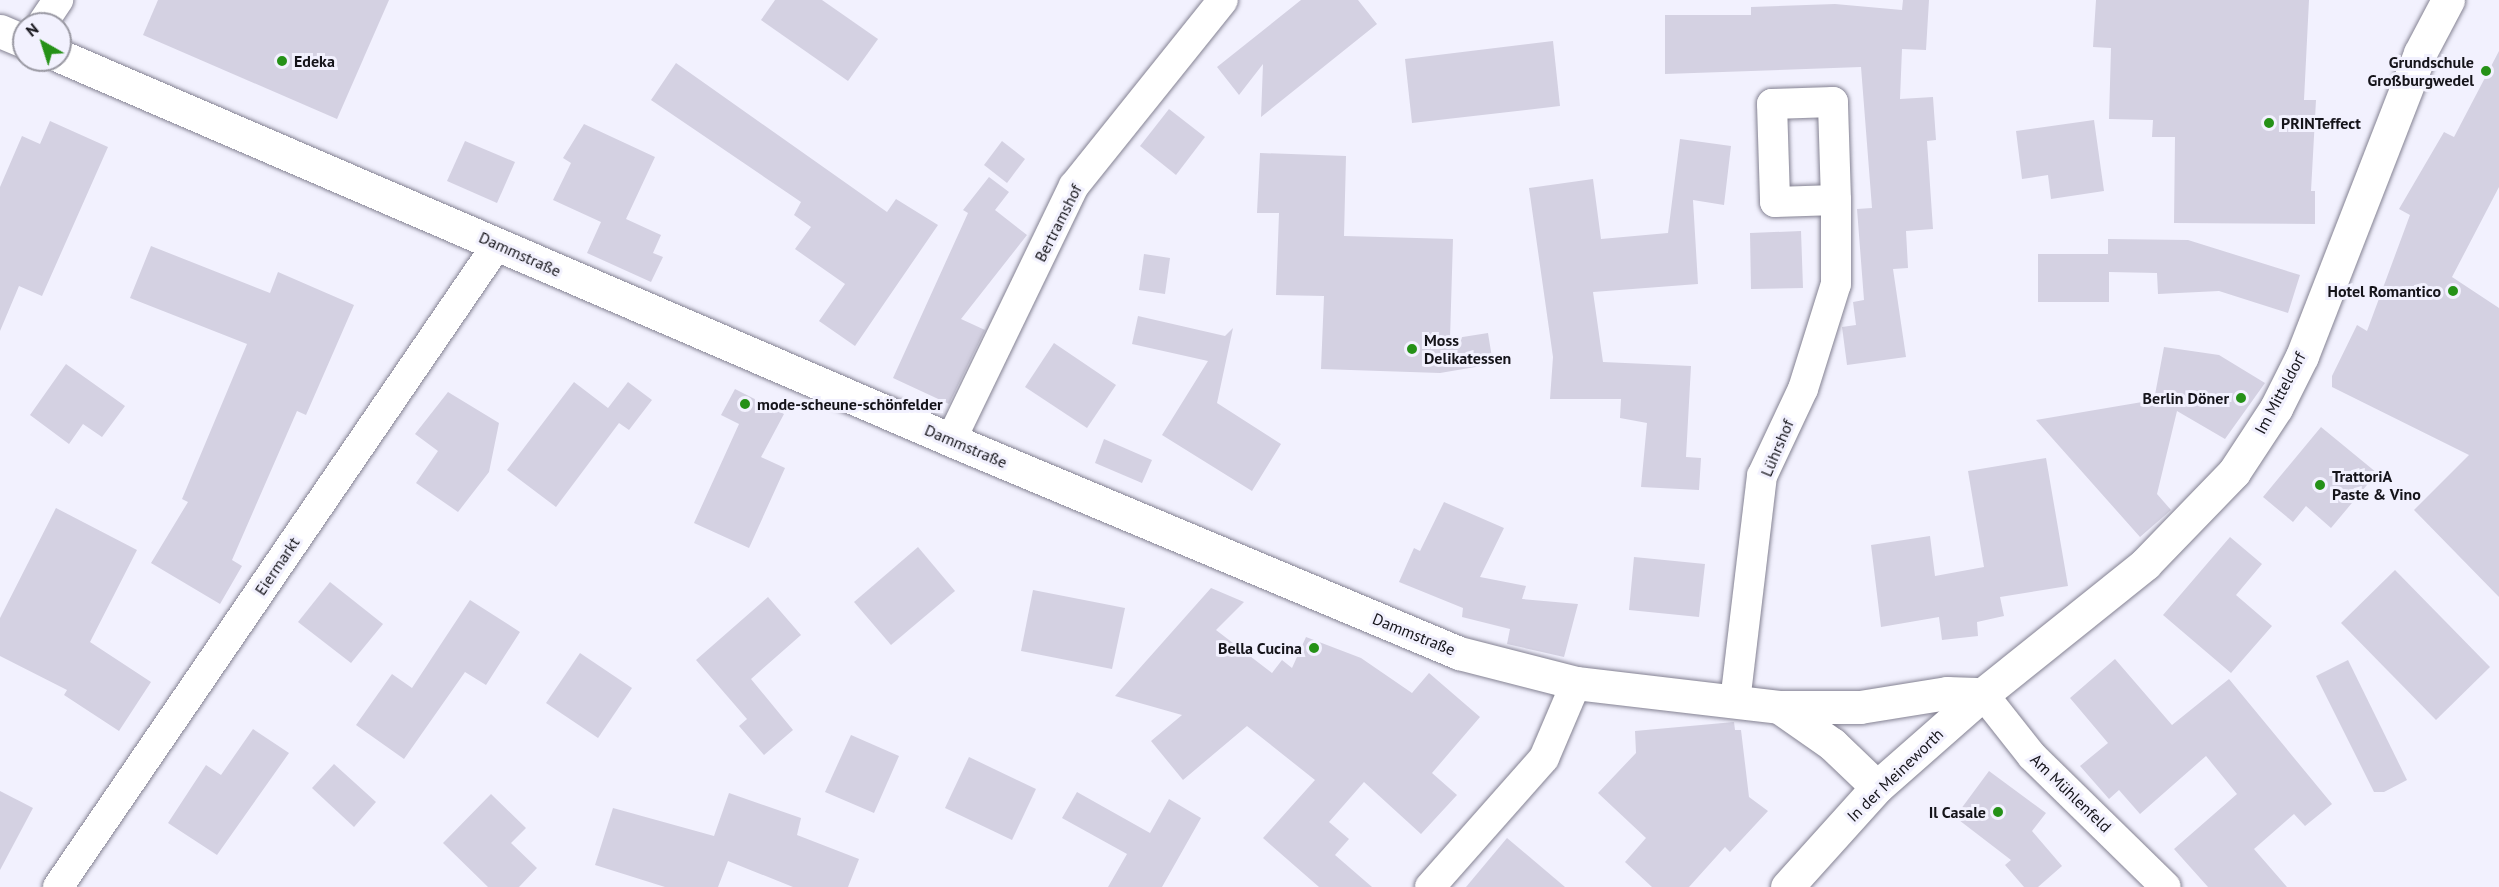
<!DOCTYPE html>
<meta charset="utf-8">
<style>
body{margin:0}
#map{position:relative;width:2499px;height:887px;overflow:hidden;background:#f2f1fe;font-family:"PT Sans",sans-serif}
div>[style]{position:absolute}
.building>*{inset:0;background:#d4d1e2}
.roads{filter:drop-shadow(0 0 2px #848292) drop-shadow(0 0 2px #848292)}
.minor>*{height:30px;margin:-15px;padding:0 15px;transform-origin:15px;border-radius:15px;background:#fff}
.secondary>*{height:33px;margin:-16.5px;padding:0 16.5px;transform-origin:16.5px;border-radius:16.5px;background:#fff}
.dots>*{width:16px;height:16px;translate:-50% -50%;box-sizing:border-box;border:3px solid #f2f1fe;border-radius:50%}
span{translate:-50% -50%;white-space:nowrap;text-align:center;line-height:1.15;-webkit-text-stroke:6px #f2f1fe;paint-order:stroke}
.poi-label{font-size:16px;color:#15141a;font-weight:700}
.left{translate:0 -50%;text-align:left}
.right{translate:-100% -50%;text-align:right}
.street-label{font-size:16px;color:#15141a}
.north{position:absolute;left:12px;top:12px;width:60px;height:60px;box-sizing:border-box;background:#f2f1fe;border:2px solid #9a99a3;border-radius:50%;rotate:321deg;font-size:16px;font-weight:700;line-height:24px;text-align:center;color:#15141a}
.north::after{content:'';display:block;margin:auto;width:21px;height:27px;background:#259117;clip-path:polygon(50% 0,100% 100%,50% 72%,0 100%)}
</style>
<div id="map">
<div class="building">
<div style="clip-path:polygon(158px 0,389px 0,337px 119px,143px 35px)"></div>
<div style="clip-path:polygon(775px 0,822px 0,878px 39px,848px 81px,761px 20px)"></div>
<div style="clip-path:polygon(1301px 0,1358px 0,1377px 24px,1261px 117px,1263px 64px,1239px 95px,1217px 67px)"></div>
<div style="clip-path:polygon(1903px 0,1929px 0,1926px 50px,1902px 49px,1900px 99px,1933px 97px,1936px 140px,1927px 141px,1933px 229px,1906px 231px,1908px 268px,1893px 269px,1906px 357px,1847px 365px,1842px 327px,1856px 325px,1853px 302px,1864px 300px,1857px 209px,1872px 208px,1861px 67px,1665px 74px,1665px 15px,1751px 15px,1751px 7px,1835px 4px,1902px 10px)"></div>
<div style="clip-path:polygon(2096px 0,2309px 0,2304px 100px,2316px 100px,2311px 191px,2315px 191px,2315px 224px,2174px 223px,2175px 137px,2152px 137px,2153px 120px,2109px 119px,2111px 48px,2093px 47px)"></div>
<div style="clip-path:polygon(1553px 41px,1560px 106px,1412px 123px,1405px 59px)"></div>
<div style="clip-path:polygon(2499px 51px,2499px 187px,2452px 277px,2499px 308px,2499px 597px,2414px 510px,2469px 455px,2332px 387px,2332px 376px,2357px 325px,2367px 331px,2410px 215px,2399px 209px,2444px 132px,2454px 137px)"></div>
<div style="clip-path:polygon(676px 63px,887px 212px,896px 199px,938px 225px,855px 346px,819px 321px,845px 284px,795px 249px,811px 227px,794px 215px,801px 202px,651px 100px)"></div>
<div style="clip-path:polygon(1169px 109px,1205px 137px,1176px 175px,1140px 146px)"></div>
<div style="clip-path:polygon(2094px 120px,2104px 191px,2051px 199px,2048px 175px,2022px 179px,2016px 131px)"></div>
<div style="clip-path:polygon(50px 121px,108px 147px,42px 296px,19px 286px,0 331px,0 187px,22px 136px,40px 144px)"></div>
<div style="clip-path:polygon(584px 124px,655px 157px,626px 219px,661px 235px,653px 253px,663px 257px,651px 282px,587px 253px,601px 222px,553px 200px,571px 163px,563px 158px)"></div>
<div style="clip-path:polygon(1680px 139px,1731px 146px,1724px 205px,1693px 200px,1698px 284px,1593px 292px,1603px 362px,1691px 366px,1686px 457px,1701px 458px,1699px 490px,1641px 487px,1647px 423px,1620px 418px,1621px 399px,1550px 399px,1553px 357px,1529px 188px,1593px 179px,1601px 239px,1668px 233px)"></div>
<div style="clip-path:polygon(465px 141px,515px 162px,497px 203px,447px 181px)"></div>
<div style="clip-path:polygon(1002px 141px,1025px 159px,1007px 183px,984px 165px)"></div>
<div style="clip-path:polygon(1260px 153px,1346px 156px,1344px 236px,1453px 239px,1450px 339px,1488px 333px,1493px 364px,1440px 373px,1321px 369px,1324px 296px,1276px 295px,1279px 213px,1257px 213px)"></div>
<div style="clip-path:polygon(989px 177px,1009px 192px,995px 210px,1027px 235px,961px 319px,985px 330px,949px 404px,893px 378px,968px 213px,963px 210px)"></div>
<div style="clip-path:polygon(1801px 231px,1803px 288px,1751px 289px,1750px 233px)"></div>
<div style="clip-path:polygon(2108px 239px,2188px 240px,2300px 275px,2288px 313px,2219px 291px,2158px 294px,2157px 273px,2109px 272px,2109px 302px,2038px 302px,2038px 254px,2108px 254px)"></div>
<div style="clip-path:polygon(151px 246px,270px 293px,278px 272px,354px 305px,306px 415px,297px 411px,232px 560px,242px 566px,220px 604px,151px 563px,188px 502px,182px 499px,247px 344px,130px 298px)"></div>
<div style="clip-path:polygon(1144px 254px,1170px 258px,1165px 294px,1139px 290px)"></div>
<div style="clip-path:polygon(1138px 316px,1225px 336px,1233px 328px,1217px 403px,1281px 444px,1252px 491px,1162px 435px,1208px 361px,1132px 344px)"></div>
<div style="clip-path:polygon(1054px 343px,1116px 385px,1087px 428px,1025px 387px)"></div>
<div style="clip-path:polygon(2164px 347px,2219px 355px,2265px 383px,2225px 439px,2177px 411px,2157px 494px,2171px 510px,2140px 537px,2036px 420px,2154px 400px)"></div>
<div style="clip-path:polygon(66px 364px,125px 406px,102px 437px,83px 424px,69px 444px,30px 415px)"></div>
<div style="clip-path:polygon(574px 382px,608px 408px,628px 382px,652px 400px,629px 430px,619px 423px,556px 507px,507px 470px)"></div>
<div style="clip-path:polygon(735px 389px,784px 414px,761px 457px,785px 468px,749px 548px,694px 523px,739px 424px,721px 415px)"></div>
<div style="clip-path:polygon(448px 392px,499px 423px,489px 472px,458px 512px,416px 483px,438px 451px,415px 434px)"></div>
<div style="clip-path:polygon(2321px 427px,2377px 473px,2331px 528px,2306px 506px,2293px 522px,2263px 497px)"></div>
<div style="clip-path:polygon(1104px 439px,1152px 460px,1142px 483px,1095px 463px)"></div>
<div style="clip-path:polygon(2046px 458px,2068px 586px,2000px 597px,2004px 616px,1977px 622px,1978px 636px,1942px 640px,1939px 617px,1881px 627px,1871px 545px,1930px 536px,1935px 576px,1984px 567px,1968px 471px)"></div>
<div style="clip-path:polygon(1444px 502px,1504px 528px,1480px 577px,1526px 586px,1522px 599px,1578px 604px,1564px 657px,1507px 644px,1510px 629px,1462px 617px,1463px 608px,1399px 582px,1414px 548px,1420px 551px)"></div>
<div style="clip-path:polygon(56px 508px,137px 550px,90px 642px,151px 682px,119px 731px,64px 695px,67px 690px,0 656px,0 618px)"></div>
<div style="clip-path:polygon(2230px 537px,2262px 564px,2236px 595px,2272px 626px,2231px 673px,2163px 615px)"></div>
<div style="clip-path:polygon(918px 547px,955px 591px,891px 645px,854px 602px)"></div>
<div style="clip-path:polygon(1634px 557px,1705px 564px,1699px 617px,1629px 610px)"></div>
<div style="clip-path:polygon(2395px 570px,2490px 667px,2436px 720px,2341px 623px)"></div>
<div style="clip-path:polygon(330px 582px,383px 624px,351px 663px,298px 622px)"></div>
<div style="clip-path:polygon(1211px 588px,1244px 602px,1216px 630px,1272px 673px,1282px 660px,1292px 668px,1306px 637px,1361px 658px,1412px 693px,1429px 673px,1480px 717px,1432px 773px,1457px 795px,1421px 834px,1364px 782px,1329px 822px,1349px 839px,1335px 855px,1372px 887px,1319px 887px,1263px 838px,1315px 780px,1247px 726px,1183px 780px,1151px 741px,1182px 715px,1115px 696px)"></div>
<div style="clip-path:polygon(1033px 590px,1125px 608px,1112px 669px,1021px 651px)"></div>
<div style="clip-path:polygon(768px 597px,801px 635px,751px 679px,793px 730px,764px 755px,739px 726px,747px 719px,696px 660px)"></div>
<div style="clip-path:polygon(470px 600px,520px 632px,486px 685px,465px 672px,404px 759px,356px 725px,392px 674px,412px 688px)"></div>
<div style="clip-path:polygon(580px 653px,632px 688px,598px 738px,546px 703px)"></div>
<div style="clip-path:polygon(2115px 659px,2172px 725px,2229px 679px,2332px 804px,2305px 826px,2294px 814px,2254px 849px,2287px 887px,2208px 887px,2174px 849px,2237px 794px,2206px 756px,2140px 814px,2119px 790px,2109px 799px,2080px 766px,2108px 743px,2070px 698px)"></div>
<div style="clip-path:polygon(2348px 660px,2407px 780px,2384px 792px,2374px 792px,2316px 676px)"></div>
<div style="clip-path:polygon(1734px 722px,1735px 730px,1741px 730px,1749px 797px,1768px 811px,1730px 852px,1725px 847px,1689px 887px,1652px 887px,1625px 862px,1646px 838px,1598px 793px,1636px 753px,1635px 731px)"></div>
<div style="clip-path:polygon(253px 729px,289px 753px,217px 855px,168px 823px,206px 765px,221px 775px)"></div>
<div style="clip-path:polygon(851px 735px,899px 756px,874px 813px,825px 792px)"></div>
<div style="clip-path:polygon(969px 757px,1036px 789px,1012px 840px,945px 808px)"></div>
<div style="clip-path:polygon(334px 764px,376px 802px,354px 827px,312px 788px)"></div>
<div style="clip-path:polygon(1989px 771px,2046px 813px,2032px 831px,2062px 866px,2038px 887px,2024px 887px,2005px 865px,2011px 860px,1955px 817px)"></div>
<div style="clip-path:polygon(0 791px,33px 808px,0 870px)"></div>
<div style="clip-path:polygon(1077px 792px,1150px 833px,1169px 799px,1201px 818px,1162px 887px,1108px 887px,1127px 854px,1062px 818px)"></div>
<div style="clip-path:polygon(729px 793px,801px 818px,797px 835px,859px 859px,848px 887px,793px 887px,728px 861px,718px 887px,665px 887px,595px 865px,613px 808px,714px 836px)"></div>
<div style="clip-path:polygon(491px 794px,526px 828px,511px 843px,537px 868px,519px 887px,488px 887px,443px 843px)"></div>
<div style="clip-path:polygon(1507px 838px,1565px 887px,1466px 887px)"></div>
</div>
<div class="roads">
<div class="minor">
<div style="left:42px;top:24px;width:29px;rotate:-56deg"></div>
<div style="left:951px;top:440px;width:282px;rotate:-64.2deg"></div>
<div style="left:1074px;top:186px;width:238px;rotate:-51.3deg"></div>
<div style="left:1983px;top:694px;width:79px;rotate:51.7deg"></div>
<div style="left:2032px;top:756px;width:187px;rotate:44.4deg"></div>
<div style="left:1735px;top:702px;width:228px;rotate:-83.2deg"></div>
<div style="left:1762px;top:476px;width:96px;rotate:-64.8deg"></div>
<div style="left:1803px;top:389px;width:110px;rotate:-72.6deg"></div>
<div style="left:1836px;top:284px;width:84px;rotate:-90deg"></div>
<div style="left:1836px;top:200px;width:98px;rotate:-91.8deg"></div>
<div style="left:1833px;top:102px;width:61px;rotate:178.1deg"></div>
<div style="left:1772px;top:104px;width:98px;rotate:88.2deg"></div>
<div style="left:1775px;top:202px;width:61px;rotate:-1.9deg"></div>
<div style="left:58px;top:887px;width:778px;rotate:-55.64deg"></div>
<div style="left:1430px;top:887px;width:172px;rotate:-48.5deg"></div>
<div style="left:1544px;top:758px;width:82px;rotate:-66.9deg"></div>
</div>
<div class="secondary">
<div style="left:0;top:31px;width:26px;rotate:23deg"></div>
<div style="left:60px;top:56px;width:970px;rotate:23.31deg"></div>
<div style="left:951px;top:440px;width:551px;rotate:22.75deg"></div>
<div style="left:1459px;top:653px;width:121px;rotate:14.4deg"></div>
<div style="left:1576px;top:683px;width:204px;rotate:6.7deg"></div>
<div style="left:1779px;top:707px;width:65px;rotate:34.9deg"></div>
<div style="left:1832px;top:744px;width:62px;rotate:43.7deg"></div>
<div style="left:1779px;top:707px;width:81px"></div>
<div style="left:1860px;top:707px;width:88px;rotate:-9.1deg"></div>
<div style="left:1947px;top:693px;width:36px;rotate:2deg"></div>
<div style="left:1787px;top:887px;width:135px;rotate:-48deg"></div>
<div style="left:1877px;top:787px;width:141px;rotate:-41.3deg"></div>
<div style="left:1983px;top:694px;width:208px;rotate:-38.7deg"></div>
<div style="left:2145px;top:564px;width:128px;rotate:-45.9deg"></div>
<div style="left:2234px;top:472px;width:77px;rotate:-56.7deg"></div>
<div style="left:2276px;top:408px;width:58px;rotate:-63.4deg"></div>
<div style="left:2302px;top:356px;width:325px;rotate:-68.7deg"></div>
<div style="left:2420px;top:53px;width:60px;rotate:-62.2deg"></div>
</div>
</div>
<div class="dots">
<div style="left:282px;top:61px;background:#259117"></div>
<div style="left:2486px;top:71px;background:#259117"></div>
<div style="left:2269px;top:123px;background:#259117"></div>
<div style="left:2453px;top:291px;background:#259117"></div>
<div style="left:1412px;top:349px;background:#259117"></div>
<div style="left:2241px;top:398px;background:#259117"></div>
<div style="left:745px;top:404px;background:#259117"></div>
<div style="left:2320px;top:485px;background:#259117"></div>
<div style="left:1314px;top:648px;background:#259117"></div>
<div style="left:1998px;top:812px;background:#259117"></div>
</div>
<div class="poi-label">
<span class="left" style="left:294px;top:61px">Edeka</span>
<span class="right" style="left:2474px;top:71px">Grundschule<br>Großburgwedel</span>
<span class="left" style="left:2281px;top:123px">PRINTeffect</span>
<span class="right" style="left:2441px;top:291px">Hotel Romantico</span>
<span class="left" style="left:1424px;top:349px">Moss<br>Delikatessen</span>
<span class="right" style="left:2229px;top:398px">Berlin Döner</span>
<span class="left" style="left:757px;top:404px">mode-scheune-schönfelder</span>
<span class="left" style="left:2332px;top:485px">TrattoriA<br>Paste &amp; Vino</span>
<span class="right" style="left:1302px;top:648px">Bella Cucina</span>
<span class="right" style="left:1986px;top:812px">Il Casale</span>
</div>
<div class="street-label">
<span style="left:1058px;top:223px;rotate:-63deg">Bertramshof</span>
<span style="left:520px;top:254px;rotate:24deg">Dammstraße</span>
<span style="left:2280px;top:393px;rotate:-62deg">Im Mitteldorf</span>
<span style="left:966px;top:446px;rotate:23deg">Dammstraße</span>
<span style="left:1777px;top:448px;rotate:-67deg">Lührshof</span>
<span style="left:277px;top:566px;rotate:-56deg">Eiermarkt</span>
<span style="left:1414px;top:634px;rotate:22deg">Dammstraße</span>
<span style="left:1895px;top:775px;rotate:-44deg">In der Meineworth</span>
<span style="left:2071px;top:793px;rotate:44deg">Am Mühlenfeld</span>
</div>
<div class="north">N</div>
</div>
